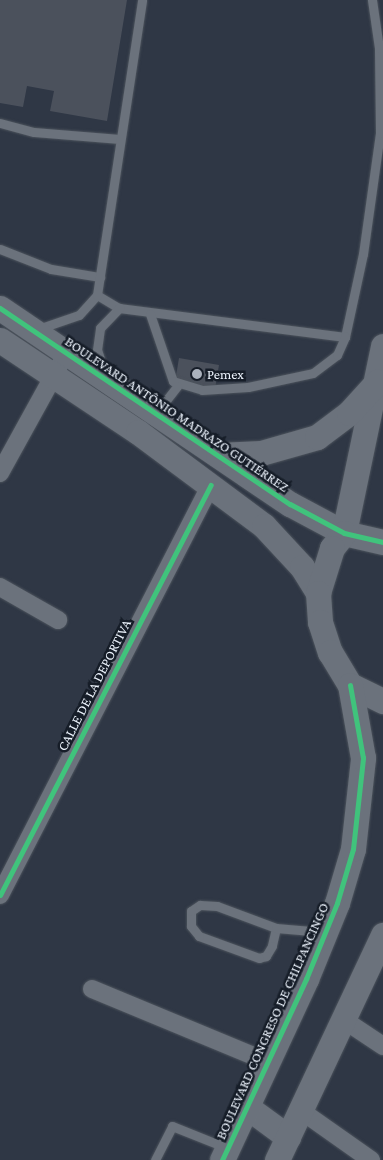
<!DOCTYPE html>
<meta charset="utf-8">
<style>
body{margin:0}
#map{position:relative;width:383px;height:1160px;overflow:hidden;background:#2f3745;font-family:"Crimson Pro",serif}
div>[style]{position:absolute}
.building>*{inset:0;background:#4b515c}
.roads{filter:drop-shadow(0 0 1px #4c535c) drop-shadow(0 0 1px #4c535c)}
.lane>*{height:9px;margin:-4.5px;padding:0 4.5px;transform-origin:4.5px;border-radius:4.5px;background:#6b727c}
.street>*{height:18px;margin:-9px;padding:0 9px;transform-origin:9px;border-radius:9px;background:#6b727c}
.secondary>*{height:25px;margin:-12.5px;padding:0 12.5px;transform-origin:12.5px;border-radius:12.5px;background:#6b727c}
.cycleway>*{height:5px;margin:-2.5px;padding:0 2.5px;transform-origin:2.5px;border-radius:2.5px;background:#40c37c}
.dots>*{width:14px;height:14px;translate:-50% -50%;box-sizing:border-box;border:2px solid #161d28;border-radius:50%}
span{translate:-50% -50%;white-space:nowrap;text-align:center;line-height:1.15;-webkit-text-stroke:5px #161d28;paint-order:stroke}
.poi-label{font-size:14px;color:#eef5fe}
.left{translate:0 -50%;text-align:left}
.street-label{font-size:14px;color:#eef5fe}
</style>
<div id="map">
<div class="building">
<div style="clip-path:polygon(0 0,127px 0,107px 121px,50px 111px,54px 91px,27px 86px,23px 107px,0 103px)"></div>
<div style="clip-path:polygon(179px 358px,219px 365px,215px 389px,175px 382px)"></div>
</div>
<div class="roads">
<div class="lane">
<div style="left:0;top:123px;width:35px;rotate:15deg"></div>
<div style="left:34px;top:132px;width:86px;rotate:4.7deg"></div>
<div style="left:0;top:249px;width:55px;rotate:21.4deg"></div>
<div style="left:51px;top:269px;width:50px;rotate:9.3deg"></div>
<div style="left:97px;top:295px;width:26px;rotate:31deg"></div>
<div style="left:119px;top:308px;width:228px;rotate:7.3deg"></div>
<div style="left:345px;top:337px;width:85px;rotate:-77.8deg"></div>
<div style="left:363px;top:254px;width:122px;rotate:-82deg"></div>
<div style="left:380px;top:133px;width:85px;rotate:-90.7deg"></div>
<div style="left:379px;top:48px;width:49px;rotate:-98.3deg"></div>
<div style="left:150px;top:314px;width:71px;rotate:71.1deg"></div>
<div style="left:173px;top:381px;width:30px;rotate:17deg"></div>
<div style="left:202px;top:390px;width:46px;rotate:-3.7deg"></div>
<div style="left:248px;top:387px;width:66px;rotate:-12.2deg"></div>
<div style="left:313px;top:373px;width:30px;rotate:-37deg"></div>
<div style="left:337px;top:355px;width:20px;rotate:-66deg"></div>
<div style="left:38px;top:329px;width:43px;rotate:-18.9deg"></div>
<div style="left:79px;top:315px;width:27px;rotate:-48deg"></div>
<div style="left:97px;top:295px;width:298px;rotate:-81.3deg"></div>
<div style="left:104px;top:371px;width:22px;rotate:-108deg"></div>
<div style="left:97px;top:350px;width:22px;rotate:-82deg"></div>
<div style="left:100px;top:328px;width:28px;rotate:-46deg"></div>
<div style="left:157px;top:412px;width:33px;rotate:-52deg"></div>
<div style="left:276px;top:928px;width:18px;rotate:103deg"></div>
<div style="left:272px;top:946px;width:12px;rotate:121deg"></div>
<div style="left:266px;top:956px;width:7px;rotate:164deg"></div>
<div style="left:259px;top:958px;width:64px;rotate:-159.9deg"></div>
<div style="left:199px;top:936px;width:13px;rotate:-129deg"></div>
<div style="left:191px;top:926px;width:15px;rotate:-90deg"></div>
<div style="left:191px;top:911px;width:11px;rotate:-34deg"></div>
<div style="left:200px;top:905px;width:17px;rotate:3deg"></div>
<div style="left:217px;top:906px;width:63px;rotate:20.4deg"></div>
<div style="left:276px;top:928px;width:47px;rotate:4.9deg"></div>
<div style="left:155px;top:1160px;width:38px;rotate:-63deg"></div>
<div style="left:172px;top:1126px;width:59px;rotate:21.8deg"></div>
</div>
<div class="street">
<div style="left:0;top:473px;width:122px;rotate:-61.1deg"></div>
<div style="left:0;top:587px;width:67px;rotate:29.6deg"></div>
<div style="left:0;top:895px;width:461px;rotate:-62.8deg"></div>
<div style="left:92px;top:989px;width:188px;rotate:22.5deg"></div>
<div style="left:344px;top:1020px;width:47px;rotate:33.7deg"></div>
<div style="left:300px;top:1110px;width:87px;rotate:35.2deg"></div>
</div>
<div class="secondary">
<div style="left:0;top:308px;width:350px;rotate:34.1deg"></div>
<div style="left:290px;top:504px;width:61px;rotate:28.2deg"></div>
<div style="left:344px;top:533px;width:40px;rotate:13deg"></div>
<div style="left:0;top:340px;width:166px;rotate:33.7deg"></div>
<div style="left:138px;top:432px;width:157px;rotate:36.7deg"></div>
<div style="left:264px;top:526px;width:56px;rotate:47.2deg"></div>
<div style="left:302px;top:567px;width:31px;rotate:58deg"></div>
<div style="left:383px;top:346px;width:191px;rotate:101.8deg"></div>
<div style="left:344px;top:533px;width:19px;rotate:129deg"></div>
<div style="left:332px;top:548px;width:47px;rotate:107.3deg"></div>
<div style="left:318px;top:593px;width:29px;rotate:86deg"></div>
<div style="left:320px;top:622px;width:32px;rotate:72deg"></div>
<div style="left:330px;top:652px;width:39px;rotate:59deg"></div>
<div style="left:350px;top:685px;width:37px;rotate:26deg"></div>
<div style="left:218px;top:455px;width:43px;rotate:-2.7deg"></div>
<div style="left:261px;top:453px;width:58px;rotate:-15.9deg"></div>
<div style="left:317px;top:437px;width:40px;rotate:-37deg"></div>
<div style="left:349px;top:413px;width:42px;rotate:-47.9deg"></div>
<div style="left:247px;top:1107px;width:51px;rotate:36.2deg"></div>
<div style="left:222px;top:1160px;width:200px;rotate:-65.1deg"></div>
<div style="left:306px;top:979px;width:82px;rotate:-67.8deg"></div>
<div style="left:337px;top:903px;width:56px;rotate:-73.5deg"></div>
<div style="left:353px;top:849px;width:92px;rotate:-83.7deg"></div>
<div style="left:363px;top:758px;width:74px;rotate:-100.1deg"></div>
<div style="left:277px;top:1160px;width:249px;rotate:-64.8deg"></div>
</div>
</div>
<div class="cycleway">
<div style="left:0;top:308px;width:350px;rotate:34.1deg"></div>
<div style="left:290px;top:504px;width:61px;rotate:28.2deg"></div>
<div style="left:344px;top:533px;width:40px;rotate:13deg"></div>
<div style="left:0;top:895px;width:461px;rotate:-62.8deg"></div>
<div style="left:222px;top:1160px;width:200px;rotate:-65.1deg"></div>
<div style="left:306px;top:979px;width:82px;rotate:-67.8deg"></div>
<div style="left:337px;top:903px;width:56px;rotate:-73.5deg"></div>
<div style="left:353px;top:849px;width:92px;rotate:-83.7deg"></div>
<div style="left:363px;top:758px;width:74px;rotate:-100.1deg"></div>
</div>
<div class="dots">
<div style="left:197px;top:374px;background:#abb2bd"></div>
</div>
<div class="poi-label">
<span class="left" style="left:207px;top:374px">Pemex</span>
</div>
<div class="street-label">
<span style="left:177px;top:414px;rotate:34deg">BOULEVARD ANTÔNIO MADRAZO GUTIÉRREZ</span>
<span style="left:94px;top:685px;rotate:-63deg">CALLE DE LA DEPORTIVA</span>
<span style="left:272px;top:1021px;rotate:-66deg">BOULEVARD CONGRESO DE CHILPANCINGO</span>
</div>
</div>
